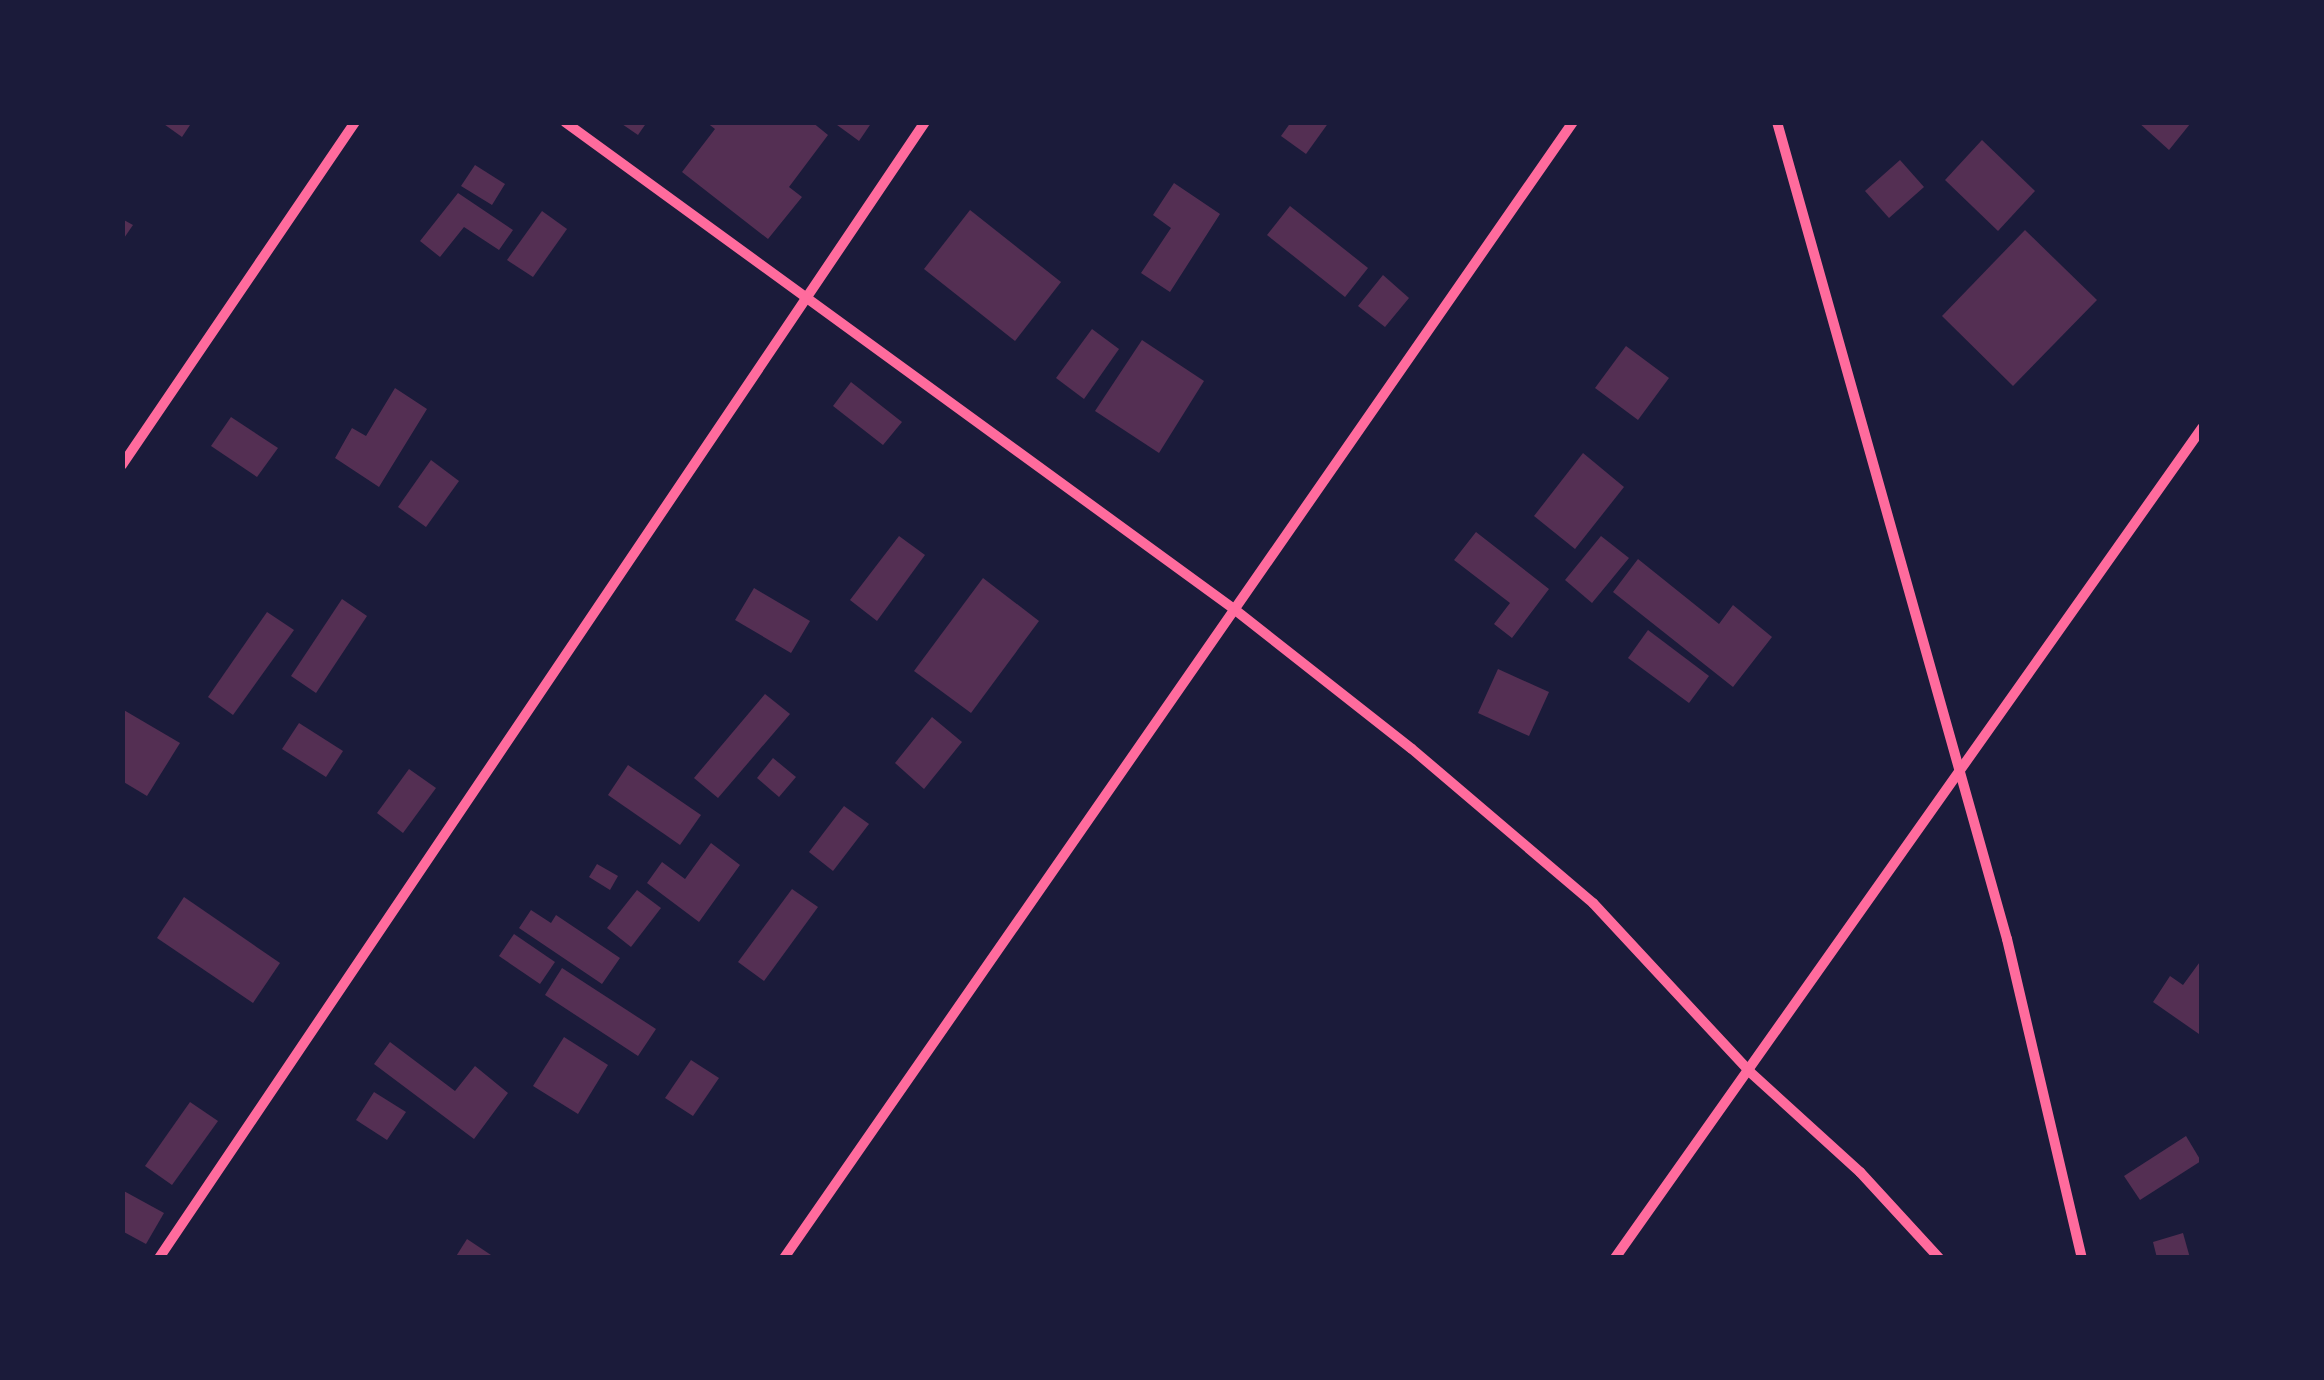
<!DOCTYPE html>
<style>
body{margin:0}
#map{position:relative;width:2324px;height:1380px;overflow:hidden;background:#1b1b3a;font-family:"Alegreya Sans",sans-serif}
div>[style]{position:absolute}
.building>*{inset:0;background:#542f53}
.minor>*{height:10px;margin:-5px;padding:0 5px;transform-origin:5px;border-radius:5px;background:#ff6b9d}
span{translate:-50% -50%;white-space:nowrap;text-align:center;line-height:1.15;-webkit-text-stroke:9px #1b1b3a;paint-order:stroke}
.frame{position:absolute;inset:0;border:125px solid #1b1b3a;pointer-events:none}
</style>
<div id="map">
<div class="building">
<div style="clip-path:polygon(161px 122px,192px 122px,182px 137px)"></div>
<div style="clip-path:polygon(619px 122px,647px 122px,638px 135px)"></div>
<div style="clip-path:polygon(706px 122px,812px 122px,828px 135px,789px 187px,802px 197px,768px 239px,682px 172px,715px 129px)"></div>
<div style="clip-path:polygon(833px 122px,872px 122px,859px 141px)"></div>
<div style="clip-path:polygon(1291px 122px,1329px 122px,1306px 154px,1281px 136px)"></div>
<div style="clip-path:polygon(2138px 122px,2188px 122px,2190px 124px,2169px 150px)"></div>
<div style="clip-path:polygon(1982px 140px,2035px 191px,1998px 231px,1945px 180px)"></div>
<div style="clip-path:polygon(1900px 160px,1924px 187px,1889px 218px,1865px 191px)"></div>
<div style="clip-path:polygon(475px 165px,505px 184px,492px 205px,461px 186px)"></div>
<div style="clip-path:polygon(1174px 183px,1220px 214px,1170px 292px,1141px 273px,1171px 228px,1153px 215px)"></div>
<div style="clip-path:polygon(458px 193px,513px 230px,499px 250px,464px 227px,440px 257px,420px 241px)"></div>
<div style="clip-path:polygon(1290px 206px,1368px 268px,1345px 297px,1267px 235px)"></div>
<div style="clip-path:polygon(970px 210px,1061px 282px,1015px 341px,924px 269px)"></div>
<div style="clip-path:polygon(542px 211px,567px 229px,533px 277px,507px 260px)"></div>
<div style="clip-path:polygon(122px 219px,133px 225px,122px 241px)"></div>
<div style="clip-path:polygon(2025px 230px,2097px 300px,2013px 386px,1942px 316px)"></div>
<div style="clip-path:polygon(1383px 275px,1409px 298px,1385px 327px,1358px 306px)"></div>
<div style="clip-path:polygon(1092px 329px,1119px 349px,1084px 399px,1056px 378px)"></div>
<div style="clip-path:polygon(1142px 340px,1204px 381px,1159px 453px,1095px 411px)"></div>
<div style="clip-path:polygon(1626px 346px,1669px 378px,1638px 420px,1595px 388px)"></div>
<div style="clip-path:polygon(851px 382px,902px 422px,883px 445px,833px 406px)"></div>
<div style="clip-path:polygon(395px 388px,427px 409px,379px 487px,335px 458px,352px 428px,366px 436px)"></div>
<div style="clip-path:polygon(231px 417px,278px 448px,257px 477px,211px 446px)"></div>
<div style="clip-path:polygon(1583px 453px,1624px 487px,1575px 549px,1534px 516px)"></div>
<div style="clip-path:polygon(431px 460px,459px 481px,426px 527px,398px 507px)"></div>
<div style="clip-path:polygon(1476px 532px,1549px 589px,1512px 638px,1494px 624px,1510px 603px,1454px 560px)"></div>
<div style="clip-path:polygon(899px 536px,925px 555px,877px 621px,850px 600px)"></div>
<div style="clip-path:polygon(1601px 536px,1629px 558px,1592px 603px,1565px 580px)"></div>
<div style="clip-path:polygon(1638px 559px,1719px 624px,1733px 605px,1772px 637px,1733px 687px,1613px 592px)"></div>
<div style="clip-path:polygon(983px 578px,1039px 621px,971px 713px,914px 671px)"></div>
<div style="clip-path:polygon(754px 588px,810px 621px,791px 653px,735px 620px)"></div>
<div style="clip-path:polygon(342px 599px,367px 616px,316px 693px,291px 676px)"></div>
<div style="clip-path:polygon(267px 612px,294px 630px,233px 715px,208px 697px)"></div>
<div style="clip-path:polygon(1648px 630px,1709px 676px,1689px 703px,1628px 658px)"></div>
<div style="clip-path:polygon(1498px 669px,1549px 692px,1529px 736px,1478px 713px)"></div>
<div style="clip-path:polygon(765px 694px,790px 714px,718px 798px,694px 778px)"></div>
<div style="clip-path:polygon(122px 709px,180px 743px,147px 796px,122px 781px)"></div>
<div style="clip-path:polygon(932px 717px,962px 742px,924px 789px,895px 763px)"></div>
<div style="clip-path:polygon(299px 723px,343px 751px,326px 777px,282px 749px)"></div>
<div style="clip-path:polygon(773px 758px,796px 777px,779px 797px,757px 778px)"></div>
<div style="clip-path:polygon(628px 765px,701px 815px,680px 845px,608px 795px)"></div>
<div style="clip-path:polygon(409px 769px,436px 788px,403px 833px,377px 813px)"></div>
<div style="clip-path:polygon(844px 806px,869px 824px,833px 871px,809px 852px)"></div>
<div style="clip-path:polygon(711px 843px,740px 865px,699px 922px,647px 883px,662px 862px,685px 879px)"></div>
<div style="clip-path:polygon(597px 864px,618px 876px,610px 890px,589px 877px)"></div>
<div style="clip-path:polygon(792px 889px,818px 907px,764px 981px,738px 962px)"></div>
<div style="clip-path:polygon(637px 890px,661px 908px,631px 947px,607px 928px)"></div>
<div style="clip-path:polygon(184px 897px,280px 963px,253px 1003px,157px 938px)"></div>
<div style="clip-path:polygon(531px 910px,551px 923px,556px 915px,620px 958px,602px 984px,519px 928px)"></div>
<div style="clip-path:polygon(514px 934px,555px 962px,540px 984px,499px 956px)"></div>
<div style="clip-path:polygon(2202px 959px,2202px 1031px,2199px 1034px,2153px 1002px,2170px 976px,2183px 985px)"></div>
<div style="clip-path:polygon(562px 968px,656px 1029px,638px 1056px,545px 995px)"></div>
<div style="clip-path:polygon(564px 1037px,608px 1065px,578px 1114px,533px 1086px)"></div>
<div style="clip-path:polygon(390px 1042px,455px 1091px,475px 1066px,508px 1093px,474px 1139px,374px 1064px)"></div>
<div style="clip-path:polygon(691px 1060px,719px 1078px,693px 1116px,665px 1098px)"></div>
<div style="clip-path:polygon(374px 1092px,406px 1112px,387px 1140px,356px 1120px)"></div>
<div style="clip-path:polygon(190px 1102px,218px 1121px,172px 1185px,145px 1166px)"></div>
<div style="clip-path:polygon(2186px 1136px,2201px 1161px,2140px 1200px,2124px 1176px)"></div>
<div style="clip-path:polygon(122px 1190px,164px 1213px,146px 1244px,122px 1231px)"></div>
<div style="clip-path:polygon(2183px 1233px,2190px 1258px,2157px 1258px,2153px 1242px)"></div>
<div style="clip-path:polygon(467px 1239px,491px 1255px,490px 1258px,455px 1258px)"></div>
</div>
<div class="minor">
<div style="left:565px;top:122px;width:827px;rotate:36.05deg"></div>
<div style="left:1234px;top:609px;width:226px;rotate:38.2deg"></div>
<div style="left:1412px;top:749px;width:238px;rotate:40.4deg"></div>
<div style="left:1593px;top:903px;width:231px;rotate:47.1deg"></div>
<div style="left:1750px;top:1072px;width:149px;rotate:42.3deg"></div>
<div style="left:1860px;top:1172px;width:117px;rotate:47.4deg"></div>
<div style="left:1777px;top:122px;width:849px;rotate:74.28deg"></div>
<div style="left:2007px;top:939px;width:328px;rotate:76.8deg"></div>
<div style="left:122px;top:465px;width:415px;rotate:-55.8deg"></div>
<div style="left:159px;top:1258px;width:1370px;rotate:-56.01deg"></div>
<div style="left:784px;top:1258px;width:1383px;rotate:-55.22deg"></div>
<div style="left:1615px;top:1258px;width:1017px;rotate:-54.73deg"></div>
</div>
<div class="frame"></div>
</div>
